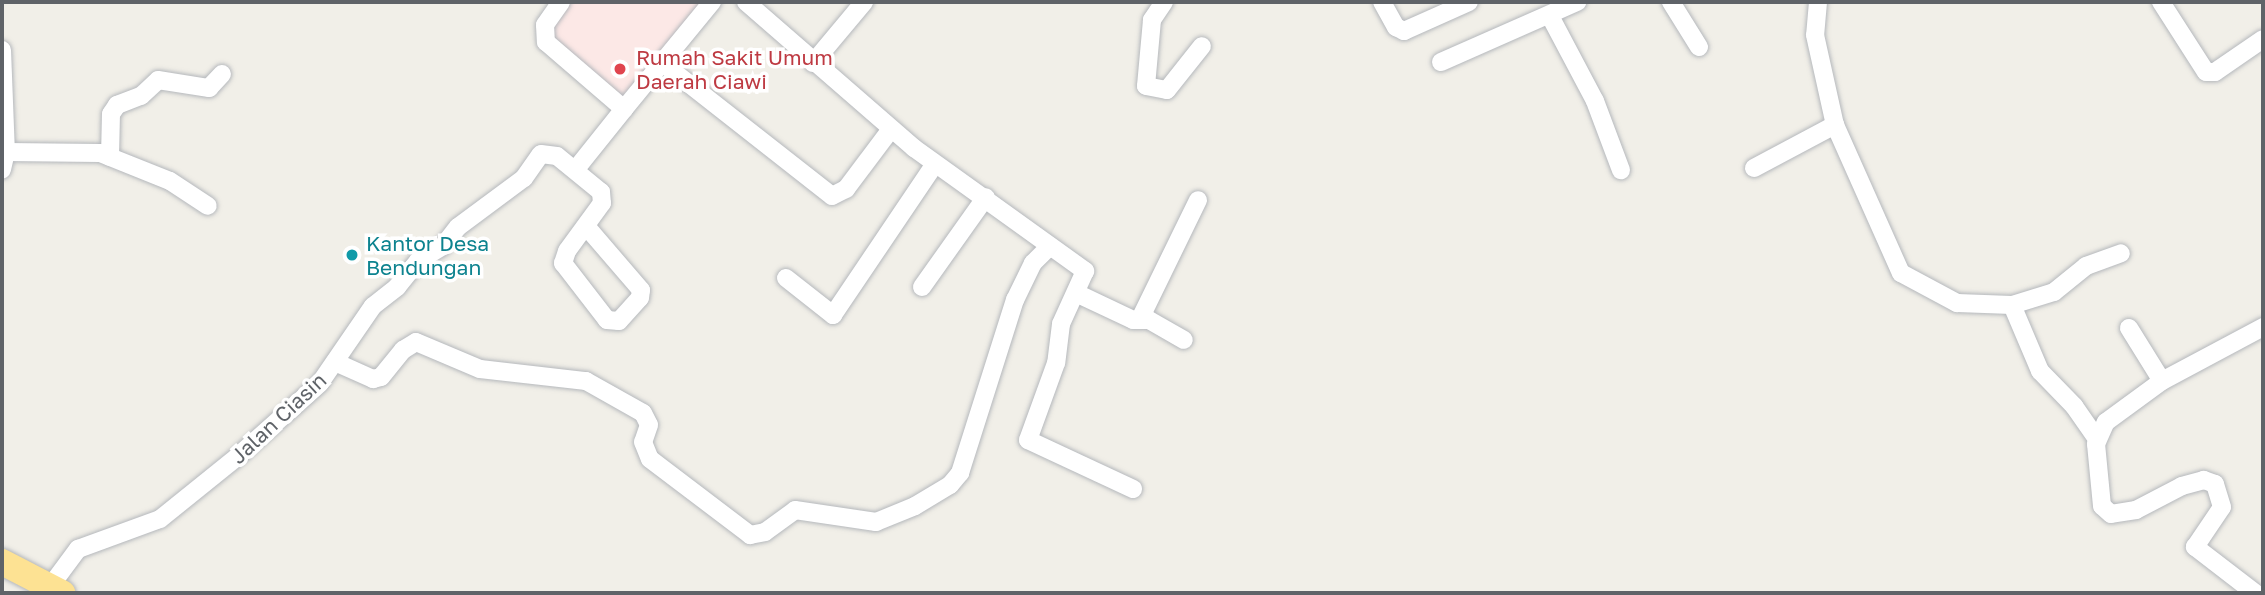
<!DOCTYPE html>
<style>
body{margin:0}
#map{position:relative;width:2265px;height:595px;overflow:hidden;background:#f1efe8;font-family:"Golos Text",sans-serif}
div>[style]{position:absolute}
.medical>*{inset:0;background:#fce8e6}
.roads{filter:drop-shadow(0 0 2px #b5b8bc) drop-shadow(0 0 2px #b5b8bc)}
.minor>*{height:18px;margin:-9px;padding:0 9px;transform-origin:9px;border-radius:9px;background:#fff}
.highway>*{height:26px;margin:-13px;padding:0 13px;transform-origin:13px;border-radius:13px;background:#fde293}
.dots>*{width:19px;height:19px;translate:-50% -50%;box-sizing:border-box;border:4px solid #fff;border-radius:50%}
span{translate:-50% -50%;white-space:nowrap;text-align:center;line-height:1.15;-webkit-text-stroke:7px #fff;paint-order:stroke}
.health-label{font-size:21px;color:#be3a42}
.left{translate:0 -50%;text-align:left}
.culture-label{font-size:21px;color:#0d838f}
.street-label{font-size:21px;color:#5f6368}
.frame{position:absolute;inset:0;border:4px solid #5f6368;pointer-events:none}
</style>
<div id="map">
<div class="medical">
<div style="clip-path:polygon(564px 2px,701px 2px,630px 98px,620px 97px,550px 45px,547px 28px)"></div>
</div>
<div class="roads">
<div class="minor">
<div style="left:561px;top:2px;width:28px;rotate:125deg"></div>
<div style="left:545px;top:25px;width:17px;rotate:87deg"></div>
<div style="left:546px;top:42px;width:103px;rotate:40.7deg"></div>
<div style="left:624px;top:109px;width:77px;rotate:128.7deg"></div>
<div style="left:746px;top:2px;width:223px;rotate:41deg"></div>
<div style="left:914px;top:148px;width:211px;rotate:35.7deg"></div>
<div style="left:1085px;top:271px;width:58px;rotate:114.4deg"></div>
<div style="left:1061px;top:324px;width:39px;rotate:97deg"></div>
<div style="left:1056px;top:363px;width:82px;rotate:110deg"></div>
<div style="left:1028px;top:440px;width:116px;rotate:25deg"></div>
<div style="left:1164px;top:2px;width:22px;rotate:124deg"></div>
<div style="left:1152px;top:20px;width:66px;rotate:95.2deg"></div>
<div style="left:1146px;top:86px;width:21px;rotate:11deg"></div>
<div style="left:1167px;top:90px;width:56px;rotate:-51.5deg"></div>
<div style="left:1382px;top:2px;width:29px;rotate:61deg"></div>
<div style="left:1396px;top:27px;width:9px;rotate:27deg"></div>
<div style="left:1404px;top:31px;width:71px;rotate:-24deg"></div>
<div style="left:1671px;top:2px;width:53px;rotate:58.1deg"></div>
<div style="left:1818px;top:2px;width:33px;rotate:95deg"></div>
<div style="left:1815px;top:35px;width:92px;rotate:77.5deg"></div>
<div style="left:1835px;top:125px;width:162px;rotate:66deg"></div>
<div style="left:1901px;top:273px;width:64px;rotate:28.2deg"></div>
<div style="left:1957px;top:303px;width:55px;rotate:2.1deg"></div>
<div style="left:2012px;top:305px;width:44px;rotate:-17.2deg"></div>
<div style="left:2054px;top:292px;width:41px;rotate:-39.1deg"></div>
<div style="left:2086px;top:266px;width:37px;rotate:-20deg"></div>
<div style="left:2161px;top:2px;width:83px;rotate:57.3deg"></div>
<div style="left:2206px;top:72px;width:9px"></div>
<div style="left:2215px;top:72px;width:58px;rotate:-34.5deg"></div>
<div style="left:1550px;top:16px;width:96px;rotate:62.1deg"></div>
<div style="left:1595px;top:101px;width:74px;rotate:69.4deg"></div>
<div style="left:2px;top:50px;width:102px;rotate:87.8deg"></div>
<div style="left:6px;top:152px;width:18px;rotate:103deg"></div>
<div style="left:1441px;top:62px;width:149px;rotate:-23.8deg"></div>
<div style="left:813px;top:63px;width:80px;rotate:-50.1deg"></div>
<div style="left:665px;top:65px;width:212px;rotate:38.1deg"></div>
<div style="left:832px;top:196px;width:16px;rotate:-27deg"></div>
<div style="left:846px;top:189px;width:75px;rotate:-53.1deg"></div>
<div style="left:624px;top:109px;width:139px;rotate:-50.6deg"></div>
<div style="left:6px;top:152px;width:94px;rotate:0.6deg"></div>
<div style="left:100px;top:153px;width:75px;rotate:21.8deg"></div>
<div style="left:170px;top:181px;width:45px;rotate:33.3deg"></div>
<div style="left:110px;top:157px;width:43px;rotate:-88.7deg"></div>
<div style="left:111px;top:114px;width:11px;rotate:-56deg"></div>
<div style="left:117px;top:105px;width:26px;rotate:-21deg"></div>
<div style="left:141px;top:96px;width:23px;rotate:-43deg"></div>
<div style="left:158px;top:80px;width:52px;rotate:8.9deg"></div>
<div style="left:209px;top:88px;width:19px;rotate:-47deg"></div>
<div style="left:1754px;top:168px;width:92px;rotate:-28deg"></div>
<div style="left:786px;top:278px;width:60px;rotate:38.2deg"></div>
<div style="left:833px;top:315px;width:182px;rotate:-56deg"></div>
<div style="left:922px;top:287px;width:110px;rotate:-54.6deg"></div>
<div style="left:1076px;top:293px;width:63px;rotate:25.3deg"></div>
<div style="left:1133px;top:320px;width:16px"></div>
<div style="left:1149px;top:320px;width:40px;rotate:29.7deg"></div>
<div style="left:2012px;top:305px;width:72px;rotate:67deg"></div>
<div style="left:2040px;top:371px;width:49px;rotate:45.8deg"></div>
<div style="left:2074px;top:406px;width:40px;rotate:55.1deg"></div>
<div style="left:1141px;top:317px;width:130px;rotate:-64deg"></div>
<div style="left:2129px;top:328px;width:62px;rotate:58.1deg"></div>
<div style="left:335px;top:362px;width:42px;rotate:24.1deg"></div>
<div style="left:373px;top:379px;width:8px;rotate:-14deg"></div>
<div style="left:381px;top:377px;width:35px;rotate:-51deg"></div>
<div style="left:403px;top:350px;width:15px;rotate:-32deg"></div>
<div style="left:416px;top:342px;width:69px;rotate:22.9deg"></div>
<div style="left:480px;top:369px;width:107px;rotate:6.5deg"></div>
<div style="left:586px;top:381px;width:65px;rotate:29.3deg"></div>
<div style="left:643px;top:413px;width:13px;rotate:63deg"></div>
<div style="left:649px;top:425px;width:18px;rotate:109deg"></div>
<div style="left:643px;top:442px;width:18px;rotate:68deg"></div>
<div style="left:650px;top:459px;width:126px;rotate:37.2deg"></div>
<div style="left:750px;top:535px;width:15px;rotate:-11deg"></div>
<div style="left:765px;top:532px;width:37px;rotate:-36deg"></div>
<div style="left:795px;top:510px;width:82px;rotate:8.4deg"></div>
<div style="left:876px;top:522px;width:42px;rotate:-22.3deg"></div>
<div style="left:915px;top:506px;width:41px;rotate:-31deg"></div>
<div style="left:950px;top:485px;width:16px;rotate:-50deg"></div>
<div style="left:960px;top:473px;width:182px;rotate:-72.4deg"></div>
<div style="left:1015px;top:300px;width:41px;rotate:-64.1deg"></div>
<div style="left:1033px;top:263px;width:24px;rotate:-45deg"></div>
<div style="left:49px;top:588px;width:49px;rotate:-53.4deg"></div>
<div style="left:78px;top:549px;width:87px;rotate:-20.1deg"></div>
<div style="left:160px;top:519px;width:99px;rotate:-38.8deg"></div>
<div style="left:237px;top:457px;width:111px;rotate:-41.7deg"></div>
<div style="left:320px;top:383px;width:93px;rotate:-55.5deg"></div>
<div style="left:373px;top:306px;width:31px;rotate:-38deg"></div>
<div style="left:397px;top:287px;width:33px;rotate:-51deg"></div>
<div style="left:418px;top:261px;width:29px;rotate:-31deg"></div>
<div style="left:443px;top:246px;width:24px;rotate:-52deg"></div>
<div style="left:458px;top:227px;width:82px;rotate:-36.6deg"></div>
<div style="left:524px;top:178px;width:29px;rotate:-55deg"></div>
<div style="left:541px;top:154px;width:16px;rotate:7deg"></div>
<div style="left:557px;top:156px;width:57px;rotate:39.3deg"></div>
<div style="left:601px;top:192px;width:11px;rotate:85deg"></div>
<div style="left:602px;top:203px;width:59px;rotate:126.1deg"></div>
<div style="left:567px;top:251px;width:13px;rotate:108deg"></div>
<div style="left:563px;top:263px;width:72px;rotate:52.3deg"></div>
<div style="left:607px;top:320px;width:12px;rotate:5deg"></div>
<div style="left:619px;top:321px;width:31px;rotate:-48deg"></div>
<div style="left:640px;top:298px;width:8px;rotate:-83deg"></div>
<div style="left:641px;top:290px;width:84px;rotate:-130.7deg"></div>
<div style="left:2255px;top:593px;width:76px;rotate:-142.5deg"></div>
<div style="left:2195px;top:547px;width:48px;rotate:-56deg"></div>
<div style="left:2222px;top:507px;width:24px;rotate:-107deg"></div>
<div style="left:2215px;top:484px;width:12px;rotate:-160deg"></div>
<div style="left:2204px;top:480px;width:23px;rotate:165deg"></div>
<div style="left:2182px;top:486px;width:52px;rotate:152.4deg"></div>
<div style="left:2136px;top:510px;width:25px;rotate:171deg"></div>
<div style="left:2111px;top:514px;width:12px;rotate:-138deg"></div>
<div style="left:2102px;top:506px;width:62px;rotate:-95.5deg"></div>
<div style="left:2096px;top:444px;width:24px;rotate:-66deg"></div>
<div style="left:2106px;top:422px;width:69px;rotate:-36.2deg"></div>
<div style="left:2162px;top:381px;width:115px;rotate:-28.1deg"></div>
</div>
<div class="highway">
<div style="left:2px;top:562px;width:68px;rotate:27.3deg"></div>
</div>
</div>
<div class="dots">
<div style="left:620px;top:69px;background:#e0444e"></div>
<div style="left:352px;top:255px;background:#0f9aa8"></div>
</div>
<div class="health-label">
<span class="left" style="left:636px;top:69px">Rumah Sakit Umum<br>Daerah Ciawi</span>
</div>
<div class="culture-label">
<span class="left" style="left:366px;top:255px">Kantor Desa<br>Bendungan</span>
</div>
<div class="street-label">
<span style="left:278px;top:418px;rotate:-43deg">Jalan Ciasin</span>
</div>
<div class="frame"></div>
</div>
